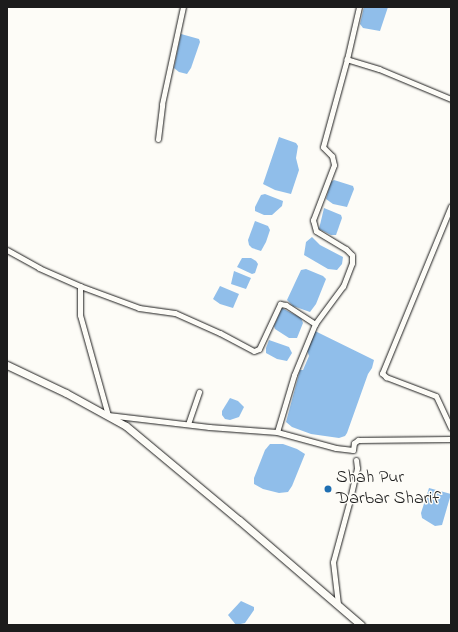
<!DOCTYPE html>
<style>
body{margin:0}
#map{position:relative;width:458px;height:632px;overflow:hidden;background:#fdfcf7;font-family:"Indie Flower",sans-serif}
div>[style]{position:absolute}
.water>*{inset:0;background:#90beea}
.roads{filter:drop-shadow(0 0 1px #1c1c1c) drop-shadow(0 0 1px #1c1c1c)}
.street>*{height:5px;margin:-2.5px;padding:0 2.5px;transform-origin:2.5px;border-radius:2.5px;background:#fdfcf7}
.secondary>*{height:7px;margin:-3.5px;padding:0 3.5px;transform-origin:3.5px;border-radius:3.5px;background:#fdfcf7}
.dots>*{width:11px;height:11px;translate:-50% -50%;box-sizing:border-box;border:2px solid #fdfcf7;border-radius:50%}
span{translate:-50% -50%;white-space:nowrap;text-align:center;line-height:1.15;-webkit-text-stroke:3px #fdfcf7;paint-order:stroke}
.poi-label{font-size:18px;color:#1c1c1c}
.left{translate:0 -50%;text-align:left}
.frame{position:absolute;inset:0;border:8px solid #1c1c1c;pointer-events:none}
</style>
<div id="map">
<div class="water">
<div style="clip-path:polygon(364px 7px,388px 7px,380px 31px,363px 28px,360px 24px)"></div>
<div style="clip-path:polygon(181px 34px,199px 39px,200px 42px,191px 68px,187px 74px,179px 72px,174px 68px)"></div>
<div style="clip-path:polygon(279px 137px,296px 143px,298px 146px,296px 158px,299px 170px,291px 194px,275px 190px,263px 184px)"></div>
<div style="clip-path:polygon(334px 180px,353px 186px,354px 189px,347px 207px,333px 204px,326px 199px,331px 182px)"></div>
<div style="clip-path:polygon(265px 194px,283px 201px,282px 206px,272px 215px,264px 215px,255px 211px,255px 207px,261px 195px)"></div>
<div style="clip-path:polygon(324px 208px,341px 215px,342px 218px,336px 235px,331px 235px,319px 229px)"></div>
<div style="clip-path:polygon(255px 221px,268px 226px,270px 230px,266px 242px,261px 251px,252px 248px,249px 245px,248px 240px)"></div>
<div style="clip-path:polygon(312px 237px,320px 245px,343px 257px,342px 264px,337px 270px,328px 269px,304px 255px,306px 242px)"></div>
<div style="clip-path:polygon(242px 258px,251px 258px,256px 261px,258px 264px,255px 273px,252px 274px,237px 267px)"></div>
<div style="clip-path:polygon(306px 269px,323px 276px,326px 279px,316px 304px,310px 312px,293px 306px,287px 300px,301px 270px)"></div>
<div style="clip-path:polygon(234px 271px,251px 278px,246px 289px,231px 284px)"></div>
<div style="clip-path:polygon(220px 286px,239px 294px,233px 308px,220px 304px,213px 299px)"></div>
<div style="clip-path:polygon(282px 308px,301px 318px,303px 323px,297px 338px,289px 338px,275px 329px,274px 326px)"></div>
<div style="clip-path:polygon(315px 331px,374px 360px,372px 368px,368px 374px,347px 433px,345px 436px,339px 438px,311px 434px,292px 427px,286px 422px,300px 370px,303px 370px,309px 356px,307px 350px)"></div>
<div style="clip-path:polygon(269px 340px,289px 347px,292px 353px,287px 361px,277px 359px,266px 353px,266px 348px)"></div>
<div style="clip-path:polygon(230px 398px,238px 401px,244px 407px,239px 417px,230px 420px,225px 419px,222px 415px,222px 411px)"></div>
<div style="clip-path:polygon(270px 444px,283px 444px,297px 449px,305px 454px,292px 486px,288px 492px,279px 493px,263px 489px,254px 484px,254px 478px,265px 450px)"></div>
<div style="clip-path:polygon(429px 488px,451px 494px,442px 525px,435px 526px,422px 518px,421px 513px)"></div>
<div style="clip-path:polygon(241px 601px,254px 607px,254px 610px,245px 623px,236px 625px,228px 615px)"></div>
</div>
<div class="roads">
<div class="street">
<div style="left:347px;top:59px;width:53px;rotate:-77deg"></div>
<div style="left:451px;top:99px;width:78px;rotate:-157.4deg"></div>
<div style="left:379px;top:69px;width:34px;rotate:-163deg"></div>
<div style="left:347px;top:59px;width:91px;rotate:105.3deg"></div>
<div style="left:323px;top:147px;width:13px;rotate:45deg"></div>
<div style="left:332px;top:156px;width:9px;rotate:77deg"></div>
<div style="left:334px;top:165px;width:59px;rotate:110.9deg"></div>
<div style="left:313px;top:220px;width:11px;rotate:75deg"></div>
<div style="left:316px;top:231px;width:35px;rotate:31deg"></div>
<div style="left:346px;top:249px;width:8px;rotate:45deg"></div>
<div style="left:352px;top:255px;width:8px;rotate:90deg"></div>
<div style="left:352px;top:263px;width:25px;rotate:111deg"></div>
<div style="left:343px;top:286px;width:47px;rotate:126.4deg"></div>
<div style="left:315px;top:324px;width:55px;rotate:112.4deg"></div>
<div style="left:294px;top:375px;width:59px;rotate:106.6deg"></div>
<div style="left:277px;top:432px;width:61px;rotate:15.2deg"></div>
<div style="left:336px;top:448px;width:17px;rotate:7deg"></div>
<div style="left:353px;top:450px;width:7px;rotate:-82deg"></div>
<div style="left:354px;top:443px;width:5px;rotate:-37deg"></div>
<div style="left:358px;top:440px;width:93px;rotate:-0.6deg"></div>
<div style="left:158px;top:139px;width:35px;rotate:-83deg"></div>
<div style="left:162px;top:104px;width:99px;rotate:-77.8deg"></div>
<div style="left:451px;top:206px;width:181px;rotate:112.4deg"></div>
<div style="left:382px;top:373px;width:6px;rotate:45deg"></div>
<div style="left:386px;top:377px;width:53px;rotate:20.8deg"></div>
<div style="left:436px;top:396px;width:35px;rotate:65deg"></div>
<div style="left:7px;top:250px;width:37px;rotate:29deg"></div>
<div style="left:39px;top:268px;width:45px;rotate:23.7deg"></div>
<div style="left:80px;top:286px;width:63px;rotate:20.4deg"></div>
<div style="left:139px;top:308px;width:36px;rotate:8deg"></div>
<div style="left:175px;top:313px;width:49px;rotate:24deg"></div>
<div style="left:220px;top:333px;width:38px;rotate:28deg"></div>
<div style="left:254px;top:351px;width:5px;rotate:-22deg"></div>
<div style="left:259px;top:349px;width:50px;rotate:-65deg"></div>
<div style="left:280px;top:304px;width:6px;rotate:9deg"></div>
<div style="left:286px;top:305px;width:35px;rotate:33deg"></div>
<div style="left:80px;top:286px;width:29px;rotate:90deg"></div>
<div style="left:80px;top:315px;width:104px;rotate:74.4deg"></div>
<div style="left:108px;top:415px;width:102px;rotate:6.8deg"></div>
<div style="left:209px;top:427px;width:68px;rotate:4.2deg"></div>
<div style="left:188px;top:424px;width:34px;rotate:-71deg"></div>
<div style="left:338px;top:604px;width:42px;rotate:-96.8deg"></div>
<div style="left:333px;top:562px;width:61px;rotate:-74.8deg"></div>
<div style="left:349px;top:503px;width:36px;rotate:-77deg"></div>
<div style="left:357px;top:468px;width:8px;rotate:-97deg"></div>
</div>
<div class="secondary">
<div style="left:7px;top:365px;width:65px;rotate:25.4deg"></div>
<div style="left:66px;top:393px;width:68px;rotate:28.8deg"></div>
<div style="left:126px;top:426px;width:147px;rotate:39.8deg"></div>
<div style="left:239px;top:520px;width:161px;rotate:40.7deg"></div>
</div>
</div>
<div class="dots">
<div style="left:328px;top:489px;background:#1f6fb2"></div>
</div>
<div class="poi-label">
<span class="left" style="left:336px;top:489px">Shah Pur<br>Darbar Sharif</span>
</div>
<div class="frame"></div>
</div>
